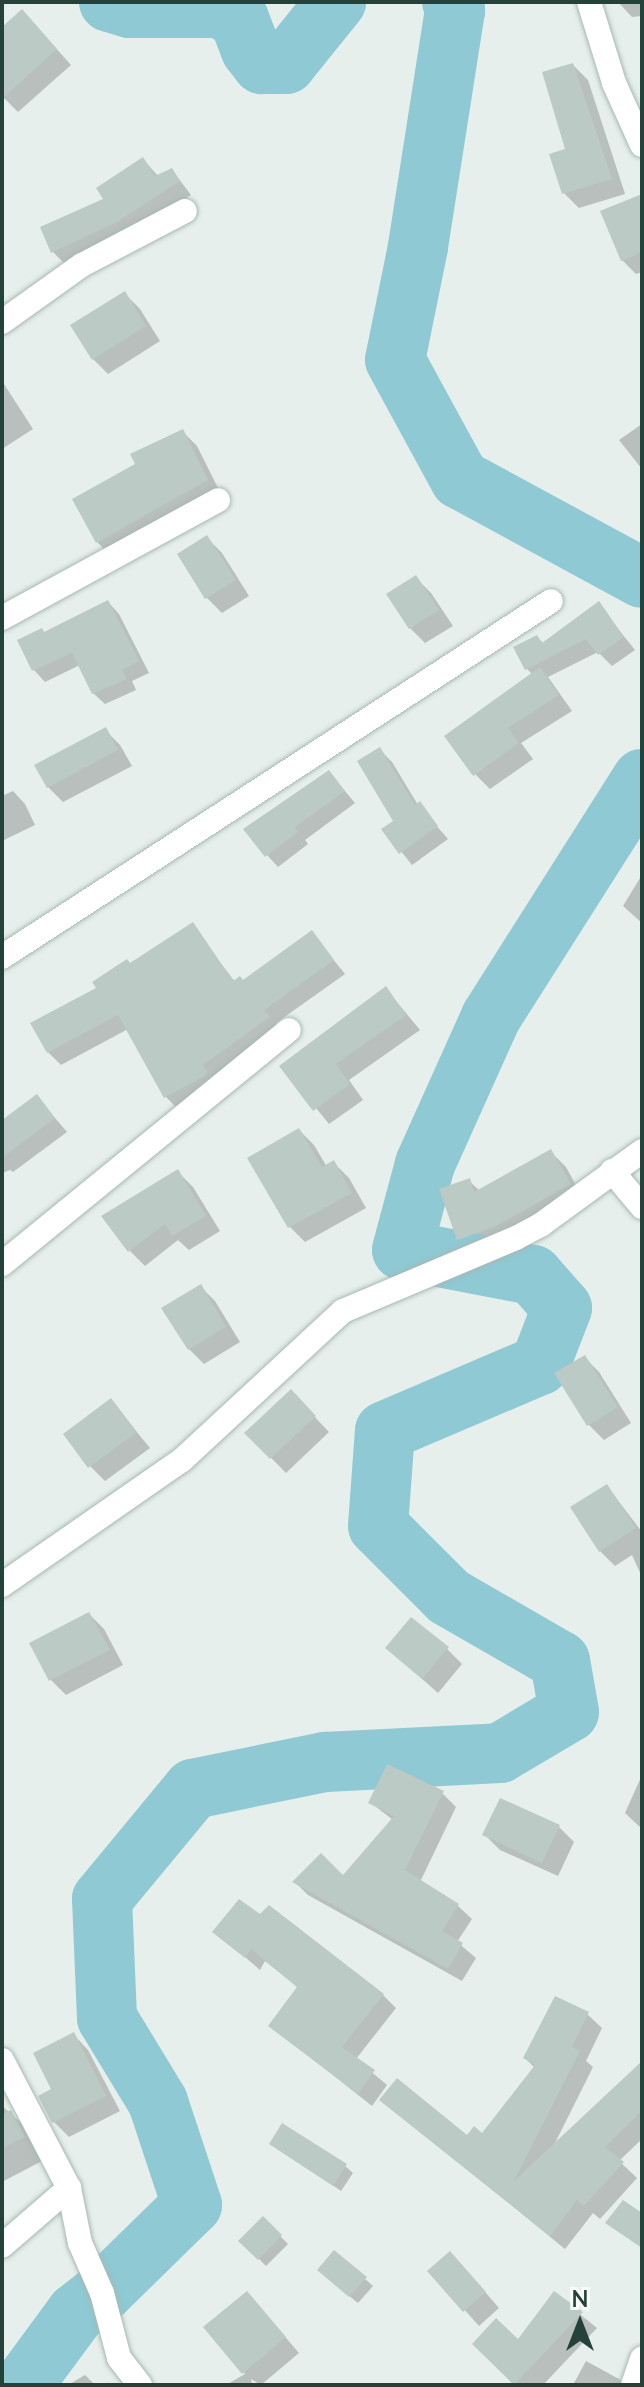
<!DOCTYPE html>
<style>
body{margin:0}
#map{position:relative;width:644px;height:2387px;overflow:hidden;background:#e6efeb;font-family:Lato,sans-serif}
div>[style]{position:absolute}
.shadow>*{inset:0;background:#0003}
.river>*{height:60px;margin:-30px;padding:0 30px;transform-origin:30px;border-radius:30px;background:#8ec9d4}
.building>*{inset:0;background:#bbcac4}
.roads{filter:drop-shadow(0 0 2px #a8b8b2) drop-shadow(0 0 2px #a8b8b2)}
.minor>*{height:24px;margin:-12px;padding:0 12px;transform-origin:12px;border-radius:12px;background:#fff}
span{translate:-50% -50%;white-space:nowrap;text-align:center;line-height:1.15;-webkit-text-stroke:6px #f7fbf9;paint-order:stroke}
.frame{position:absolute;inset:0;border:4px solid #24423a;pointer-events:none}
.north{position:absolute;left:540px;top:2283px;width:80px;height:80px;-webkit-text-stroke:6px #f7fbf9;paint-order:stroke;rotate:0deg;font-size:22px;font-weight:700;line-height:32px;text-align:center;color:#24423a}
.north::after{content:'';display:block;margin:auto;width:28px;height:36px;background:#24423a;clip-path:polygon(50% 0,100% 100%,50% 72%,0 100%)}
</style>
<div id="map">
<div class="shadow">
<div style="clip-path:polygon(642px 2px,642px 16px,632px 17px,618px 2px)"></div>
<div style="clip-path:polygon(37px 27px,71px 65px,18px 112px,2px 96px,2px 30px)"></div>
<div style="clip-path:polygon(573px 65px,588px 80px,625px 194px,579px 208px,564px 193px,552px 155px,568px 150px)"></div>
<div style="clip-path:polygon(143px 159px,158px 176px,172px 170px,191px 195px,130px 235px,66px 265px,53px 252px)"></div>
<div style="clip-path:polygon(642px 196px,642px 272px,636px 274px,622px 260px)"></div>
<div style="clip-path:polygon(125px 294px,140px 309px,160px 341px,108px 374px,93px 359px)"></div>
<div style="clip-path:polygon(2px 381px,33px 429px,2px 449px)"></div>
<div style="clip-path:polygon(642px 424px,642px 469px,619px 440px)"></div>
<div style="clip-path:polygon(182px 431px,197px 446px,222px 496px,112px 557px,97px 542px,138px 465px)"></div>
<div style="clip-path:polygon(207px 538px,222px 553px,249px 596px,222px 613px,207px 598px,180px 555px)"></div>
<div style="clip-path:polygon(416px 578px,431px 593px,453px 626px,425px 643px,410px 628px,389px 595px)"></div>
<div style="clip-path:polygon(108px 602px,119px 614px,149px 673px,132px 681px,136px 690px,105px 704px,93px 693px,80px 665px,45px 682px,34px 670px,45px 634px)"></div>
<div style="clip-path:polygon(598px 604px,635px 650px,612px 666px,598px 652px,548px 677px,572px 711px,521px 743px,533px 759px,490px 789px,475px 774px,533px 675px,527px 669px,537px 637px,544px 644px)"></div>
<div style="clip-path:polygon(105px 730px,120px 745px,132px 766px,63px 802px,48px 787px)"></div>
<div style="clip-path:polygon(380px 750px,392px 762px,418px 805px,448px 839px,412px 865px,384px 830px,396px 821px)"></div>
<div style="clip-path:polygon(329px 772px,355px 803px,305px 840px,308px 844px,278px 867px,267px 855px)"></div>
<div style="clip-path:polygon(13px 791px,25px 804px,35px 825px,2px 841px,2px 796px)"></div>
<div style="clip-path:polygon(640px 878px,642px 880px,642px 923px,623px 906px)"></div>
<div style="clip-path:polygon(192px 925px,235px 982px,243px 982px,312px 933px,345px 974px,276px 1023px,281px 1031px,179px 1110px,166px 1097px,128px 1029px,61px 1065px,48px 1052px,99px 988px)"></div>
<div style="clip-path:polygon(386px 989px,420px 1030px,349px 1080px,363px 1100px,329px 1124px,282px 1066px)"></div>
<div style="clip-path:polygon(37px 1097px,67px 1132px,13px 1172px,10px 1170px,2px 1173px,2px 1123px)"></div>
<div style="clip-path:polygon(299px 1130px,314px 1145px,327px 1167px,334px 1163px,349px 1178px,366px 1208px,305px 1242px,290px 1227px,250px 1158px)"></div>
<div style="clip-path:polygon(551px 1152px,566px 1167px,584px 1200px,473px 1254px,458px 1239px,469px 1181px,480px 1191px)"></div>
<div style="clip-path:polygon(178px 1172px,193px 1187px,220px 1231px,189px 1250px,178px 1240px,145px 1266px,130px 1251px)"></div>
<div style="clip-path:polygon(200px 1286px,215px 1301px,240px 1342px,204px 1364px,189px 1349px)"></div>
<div style="clip-path:polygon(584px 1357px,599px 1372px,631px 1423px,604px 1440px,589px 1425px,557px 1374px)"></div>
<div style="clip-path:polygon(291px 1392px,329px 1432px,286px 1473px,247px 1433px)"></div>
<div style="clip-path:polygon(111px 1401px,150px 1448px,105px 1481px,90px 1466px)"></div>
<div style="clip-path:polygon(607px 1486px,642px 1532px,642px 1577px,632px 1555px,615px 1566px,600px 1551px)"></div>
<div style="clip-path:polygon(89px 1614px,104px 1629px,123px 1665px,66px 1695px,51px 1680px,32px 1644px)"></div>
<div style="clip-path:polygon(387px 1648px,447px 1649px,462px 1664px,438px 1693px)"></div>
<div style="clip-path:polygon(642px 1775px,642px 1829px,625px 1813px)"></div>
<div style="clip-path:polygon(442px 1793px,456px 1807px,420px 1882px,458px 1906px,472px 1919px,457px 1942px,476px 1958px,462px 1981px,308px 1895px,295px 1882px,343px 1878px,393px 1820px,370px 1802px)"></div>
<div style="clip-path:polygon(501px 1800px,559px 1827px,574px 1842px,558px 1876px,500px 1850px,485px 1835px)"></div>
<div style="clip-path:polygon(260px 1916px,383px 1995px,396px 2008px,356px 2059px,387px 2085px,372px 2106px,271px 2026px,299px 1988px,265px 1961px,260px 1970px,215px 1931px)"></div>
<div style="clip-path:polygon(587px 2014px,602px 2028px,586px 2061px,593px 2067px,553px 2147px,642px 2064px,642px 2139px,619px 2161px,637px 2178px,600px 2219px,593px 2213px,565px 2249px,381px 2099px,467px 2138px,482px 2135px,535px 2068px,525px 2058px)"></div>
<div style="clip-path:polygon(73px 2034px,88px 2050px,120px 2111px,69px 2137px,54px 2122px,54px 2089px)"></div>
<div style="clip-path:polygon(2px 2106px,26px 2127px,42px 2161px,2px 2182px)"></div>
<div style="clip-path:polygon(272px 2143px,345px 2166px,353px 2173px,341px 2191px)"></div>
<div style="clip-path:polygon(263px 2219px,288px 2244px,266px 2266px,241px 2241px)"></div>
<div style="clip-path:polygon(465px 2269px,499px 2308px,479px 2326px,430px 2271px)"></div>
<div style="clip-path:polygon(327px 2278px,365px 2279px,373px 2286px,358px 2303px)"></div>
<div style="clip-path:polygon(555px 2294px,597px 2328px,543px 2385px,517px 2385px,475px 2344px,519px 2342px)"></div>
<div style="clip-path:polygon(261px 2309px,299px 2353px,261px 2385px,251px 2379px,252px 2385px,226px 2385px,245px 2374px,206px 2328px)"></div>
<div style="clip-path:polygon(586px 2361px,619px 2379px,625px 2385px,573px 2385px)"></div>
<div style="clip-path:polygon(85px 2375px,95px 2385px,68px 2385px)"></div>
</div>
<div class="river">
<div style="left:109px;top:2px;width:22px;rotate:16deg"></div>
<div style="left:130px;top:8px;width:90px"></div>
<div style="left:220px;top:8px;width:22px;rotate:30deg"></div>
<div style="left:239px;top:19px;width:33px;rotate:69deg"></div>
<div style="left:251px;top:50px;width:18px;rotate:52deg"></div>
<div style="left:262px;top:64px;width:24px"></div>
<div style="left:286px;top:64px;width:80px;rotate:-51.1deg"></div>
<div style="left:452px;top:2px;width:9px;rotate:69deg"></div>
<div style="left:455px;top:10px;width:240px;rotate:98.9deg"></div>
<div style="left:418px;top:247px;width:115px;rotate:101.5deg"></div>
<div style="left:395px;top:360px;width:136px;rotate:61.4deg"></div>
<div style="left:460px;top:479px;width:207px;rotate:28.5deg"></div>
<div style="left:23px;top:2385px;width:89px;rotate:-53.6deg"></div>
<div style="left:76px;top:2313px;width:33px;rotate:-38deg"></div>
<div style="left:102px;top:2293px;width:126px;rotate:-44.4deg"></div>
<div style="left:192px;top:2205px;width:108px;rotate:-108.3deg"></div>
<div style="left:158px;top:2102px;width:98px;rotate:-121.3deg"></div>
<div style="left:107px;top:2018px;width:119px;rotate:-92.4deg"></div>
<div style="left:102px;top:1899px;width:143px;rotate:-50.4deg"></div>
<div style="left:193px;top:1789px;width:135px;rotate:-11.6deg"></div>
<div style="left:325px;top:1762px;width:175px;rotate:-2.9deg"></div>
<div style="left:500px;top:1753px;width:80px;rotate:-30.7deg"></div>
<div style="left:569px;top:1712px;width:52px;rotate:-100deg"></div>
<div style="left:560px;top:1661px;width:128px;rotate:-150deg"></div>
<div style="left:449px;top:1597px;width:100px;rotate:-135deg"></div>
<div style="left:378px;top:1526px;width:95px;rotate:-85.8deg"></div>
<div style="left:385px;top:1431px;width:168px;rotate:-23.1deg"></div>
<div style="left:540px;top:1365px;width:61px;rotate:-68.9deg"></div>
<div style="left:562px;top:1308px;width:44px;rotate:-131.3deg"></div>
<div style="left:533px;top:1275px;width:133px;rotate:-169.2deg"></div>
<div style="left:402px;top:1250px;width:89px;rotate:-75deg"></div>
<div style="left:425px;top:1164px;width:161px;rotate:-65.8deg"></div>
<div style="left:491px;top:1017px;width:282px;rotate:-57.6deg"></div>
</div>
<div class="building">
<div style="clip-path:polygon(22px 9px,57px 49px,2px 99px,2px 27px)"></div>
<div style="clip-path:polygon(573px 63px,612px 179px,562px 194px,549px 154px,565px 149px,542px 72px)"></div>
<div style="clip-path:polygon(143px 157px,155px 176px,172px 168px,180px 181px,117px 222px,51px 253px,40px 227px,103px 199px,96px 188px)"></div>
<div style="clip-path:polygon(642px 194px,642px 252px,621px 261px,600px 211px)"></div>
<div style="clip-path:polygon(125px 291px,146px 326px,92px 360px,70px 325px)"></div>
<div style="clip-path:polygon(183px 429px,208px 480px,96px 543px,72px 499px,135px 464px,130px 454px)"></div>
<div style="clip-path:polygon(207px 535px,236px 580px,205px 599px,177px 554px)"></div>
<div style="clip-path:polygon(416px 575px,439px 610px,409px 629px,386px 594px)"></div>
<div style="clip-path:polygon(108px 600px,139px 661px,122px 670px,127px 679px,92px 694px,72px 653px,32px 671px,17px 640px,42px 628px,44px 632px)"></div>
<div style="clip-path:polygon(599px 601px,624px 637px,598px 655px,586px 639px,525px 670px,513px 647px,537px 635px,542px 643px)"></div>
<div style="clip-path:polygon(540px 667px,559px 695px,508px 728px,519px 743px,473px 776px,444px 736px)"></div>
<div style="clip-path:polygon(106px 727px,118px 750px,47px 788px,34px 765px)"></div>
<div style="clip-path:polygon(380px 747px,415px 805px,420px 801px,438px 826px,399px 854px,381px 829px,393px 821px,357px 761px)"></div>
<div style="clip-path:polygon(329px 770px,345px 791px,295px 827px,298px 832px,265px 857px,243px 829px)"></div>
<div style="clip-path:polygon(193px 922px,233px 981px,240px 976px,243px 980px,312px 930px,334px 960px,264px 1010px,270px 1017px,203px 1065px,208px 1074px,164px 1098px,118px 1015px,47px 1053px,30px 1023px,96px 988px,92px 982px,127px 959px,130px 963px)"></div>
<div style="clip-path:polygon(386px 986px,406px 1015px,336px 1064px,350px 1084px,313px 1111px,279px 1066px)"></div>
<div style="clip-path:polygon(37px 1094px,55px 1118px,2px 1158px,2px 1120px)"></div>
<div style="clip-path:polygon(299px 1128px,322px 1167px,334px 1160px,352px 1193px,288px 1228px,247px 1158px)"></div>
<div style="clip-path:polygon(551px 1149px,571px 1184px,494px 1227px,457px 1240px,439px 1189px,470px 1178px,474px 1192px)"></div>
<div style="clip-path:polygon(178px 1169px,206px 1216px,172px 1236px,165px 1224px,128px 1252px,101px 1216px)"></div>
<div style="clip-path:polygon(201px 1284px,226px 1327px,188px 1350px,161px 1308px)"></div>
<div style="clip-path:polygon(585px 1355px,618px 1407px,587px 1426px,554px 1373px)"></div>
<div style="clip-path:polygon(291px 1389px,316px 1416px,270px 1459px,244px 1433px)"></div>
<div style="clip-path:polygon(111px 1398px,137px 1432px,88px 1468px,63px 1434px)"></div>
<div style="clip-path:polygon(607px 1484px,636px 1528px,599px 1552px,570px 1507px)"></div>
<div style="clip-path:polygon(89px 1612px,110px 1650px,49px 1681px,29px 1643px)"></div>
<div style="clip-path:polygon(411px 1617px,449px 1647px,422px 1679px,385px 1648px)"></div>
<div style="clip-path:polygon(387px 1764px,444px 1791px,405px 1870px,459px 1904px,442px 1931px,463px 1943px,448px 1969px,292px 1882px,321px 1853px,343px 1875px,394px 1816px,368px 1803px)"></div>
<div style="clip-path:polygon(500px 1798px,560px 1825px,542px 1863px,482px 1835px)"></div>
<div style="clip-path:polygon(239px 1899px,260px 1914px,269px 1905px,384px 1994px,342px 2047px,375px 2070px,358px 2094px,268px 2026px,297px 1987px,251px 1949px,245px 1958px,212px 1932px)"></div>
<div style="clip-path:polygon(555px 1996px,589px 2012px,572px 2047px,580px 2051px,514px 2181px,642px 2061px,642px 2111px,605px 2147px,624px 2162px,584px 2206px,577px 2200px,550px 2236px,379px 2100px,397px 2078px,467px 2135px,474px 2126px,482px 2133px,535px 2065px,523px 2058px)"></div>
<div style="clip-path:polygon(74px 2032px,106px 2096px,52px 2123px,38px 2096px,51px 2089px,33px 2053px)"></div>
<div style="clip-path:polygon(11px 2110px,25px 2137px,2px 2148px,2px 2115px)"></div>
<div style="clip-path:polygon(282px 2123px,347px 2164px,333px 2186px,269px 2144px)"></div>
<div style="clip-path:polygon(623px 2200px,642px 2213px,642px 2248px,605px 2223px)"></div>
<div style="clip-path:polygon(263px 2216px,282px 2235px,258px 2260px,238px 2241px)"></div>
<div style="clip-path:polygon(334px 2250px,367px 2277px,349px 2297px,317px 2270px)"></div>
<div style="clip-path:polygon(450px 2251px,486px 2292px,463px 2312px,427px 2271px)"></div>
<div style="clip-path:polygon(247px 2291px,286px 2337px,242px 2374px,203px 2327px)"></div>
<div style="clip-path:polygon(554px 2291px,583px 2312px,514px 2385px,472px 2344px,496px 2318px,518px 2339px)"></div>
</div>
<div class="roads">
<div class="minor">
<div style="left:589px;top:2px;width:85px;rotate:72.8deg"></div>
<div style="left:614px;top:83px;width:68px;rotate:65.7deg"></div>
<div style="left:2px;top:322px;width:98px;rotate:-35.5deg"></div>
<div style="left:82px;top:265px;width:116px;rotate:-27.7deg"></div>
<div style="left:2px;top:618px;width:246px;rotate:-28.6deg"></div>
<div style="left:2px;top:957px;width:654px;rotate:-32.96deg"></div>
<div style="left:612px;top:1171px;width:47px;rotate:50.2deg"></div>
<div style="left:2px;top:1264px;width:370px;rotate:-39.2deg"></div>
<div style="left:2px;top:1585px;width:219px;rotate:-34.8deg"></div>
<div style="left:182px;top:1460px;width:219px;rotate:-42.8deg"></div>
<div style="left:343px;top:1311px;width:188px;rotate:-22.9deg"></div>
<div style="left:516px;top:1238px;width:30px;rotate:-28deg"></div>
<div style="left:542px;top:1224px;width:124px;rotate:-36.1deg"></div>
<div style="left:2px;top:2060px;width:144px;rotate:62.4deg"></div>
<div style="left:69px;top:2188px;width:56px;rotate:78.7deg"></div>
<div style="left:80px;top:2243px;width:55px;rotate:66.3deg"></div>
<div style="left:102px;top:2293px;width:67px;rotate:75.3deg"></div>
<div style="left:119px;top:2358px;width:34px;rotate:52deg"></div>
<div style="left:2px;top:2246px;width:89px;rotate:-40.9deg"></div>
<div style="left:633px;top:2385px;width:28px;rotate:-71deg"></div>
</div>
</div>
<div class="frame"></div>
<div class="north">N</div>
</div>
